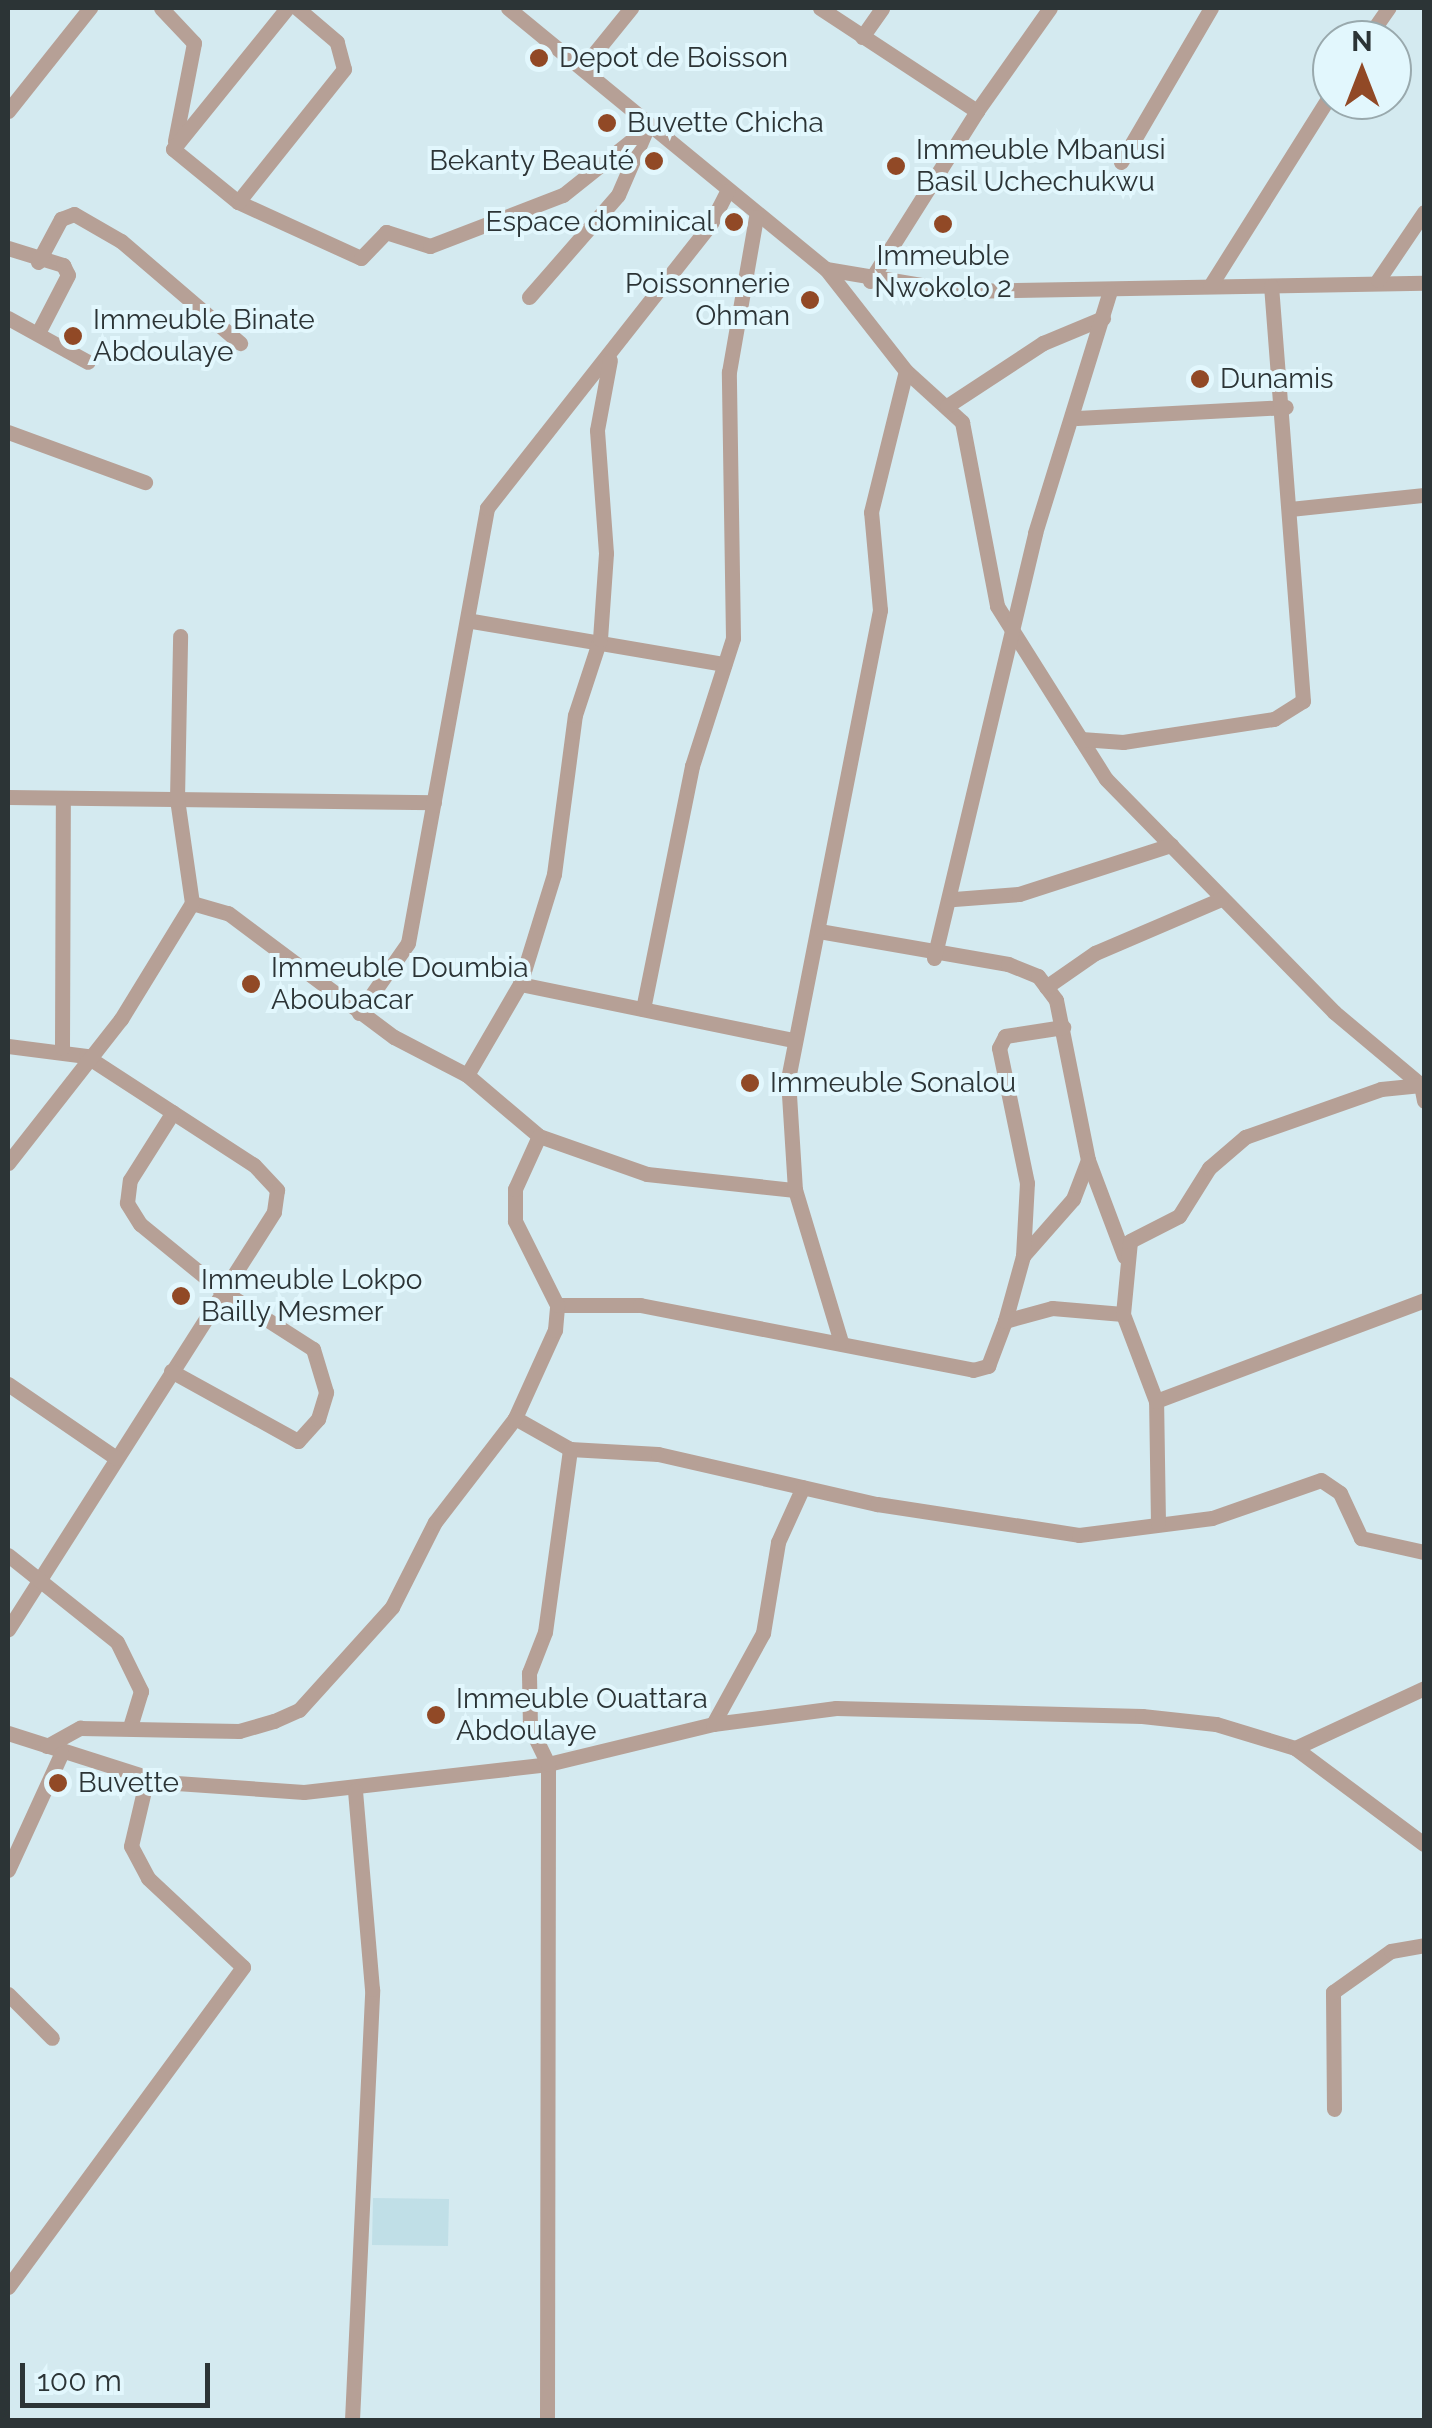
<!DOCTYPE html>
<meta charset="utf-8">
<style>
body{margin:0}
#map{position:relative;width:1432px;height:2428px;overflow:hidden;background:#d4eaf0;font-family:Raleway,sans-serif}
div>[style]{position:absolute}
.built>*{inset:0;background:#c0dfe7}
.minor>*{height:15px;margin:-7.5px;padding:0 7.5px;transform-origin:7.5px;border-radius:7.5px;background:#b6a096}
.dots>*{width:28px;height:28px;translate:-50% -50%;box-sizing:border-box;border:5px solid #e2f7fd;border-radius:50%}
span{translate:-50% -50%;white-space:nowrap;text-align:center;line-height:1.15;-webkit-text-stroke:8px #e2f7fd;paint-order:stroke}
.poi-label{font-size:28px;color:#2c3436}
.left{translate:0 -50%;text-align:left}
.right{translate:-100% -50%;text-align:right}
.frame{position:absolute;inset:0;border:10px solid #2c3436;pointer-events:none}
.north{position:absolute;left:1312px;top:20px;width:100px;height:100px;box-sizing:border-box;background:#e2f7fd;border:2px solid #99a9ad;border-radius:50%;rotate:0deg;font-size:28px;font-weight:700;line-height:40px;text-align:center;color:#2c3436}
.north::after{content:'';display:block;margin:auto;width:35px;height:45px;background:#914926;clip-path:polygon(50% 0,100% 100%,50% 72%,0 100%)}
.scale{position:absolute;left:20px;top:2363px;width:190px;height:45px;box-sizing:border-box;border:5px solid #2c3436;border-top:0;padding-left:12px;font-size:30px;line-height:35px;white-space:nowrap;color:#2c3436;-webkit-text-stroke:8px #e2f7fd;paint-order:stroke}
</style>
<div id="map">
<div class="built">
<div style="clip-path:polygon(373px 2198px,449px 2199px,448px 2246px,372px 2245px)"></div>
</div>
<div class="minor">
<div style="left:161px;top:8px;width:48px;rotate:46.7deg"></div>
<div style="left:194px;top:43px;width:100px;rotate:101deg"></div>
<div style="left:508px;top:8px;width:411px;rotate:39.4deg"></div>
<div style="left:826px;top:269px;width:134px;rotate:9.5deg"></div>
<div style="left:958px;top:291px;width:466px;rotate:-1deg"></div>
<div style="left:820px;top:8px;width:188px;rotate:33.3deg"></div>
<div style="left:977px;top:111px;width:126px;rotate:-54.7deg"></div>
<div style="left:862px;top:37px;width:35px;rotate:-55deg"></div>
<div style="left:1366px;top:40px;width:39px;rotate:-55deg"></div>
<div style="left:584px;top:66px;width:75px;rotate:-51deg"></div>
<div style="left:8px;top:111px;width:132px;rotate:-51.5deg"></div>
<div style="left:173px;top:149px;width:84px;rotate:39.2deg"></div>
<div style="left:238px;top:202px;width:135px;rotate:24.5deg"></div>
<div style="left:361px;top:258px;width:36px;rotate:-46deg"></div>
<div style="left:386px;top:232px;width:46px;rotate:17.7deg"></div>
<div style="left:430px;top:246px;width:142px;rotate:-21deg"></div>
<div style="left:563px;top:195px;width:107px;rotate:-38.6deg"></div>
<div style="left:173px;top:149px;width:181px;rotate:-51deg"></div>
<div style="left:1121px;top:162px;width:178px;rotate:-59.7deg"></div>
<div style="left:238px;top:202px;width:170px;rotate:-51.4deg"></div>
<div style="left:344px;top:69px;width:28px;rotate:-105deg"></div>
<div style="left:337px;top:42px;width:52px;rotate:-139.6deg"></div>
<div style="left:8px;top:248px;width:58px;rotate:17.2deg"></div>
<div style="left:63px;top:265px;width:11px;rotate:63deg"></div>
<div style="left:68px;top:275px;width:63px;rotate:117.4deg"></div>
<div style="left:38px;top:262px;width:49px;rotate:-61.9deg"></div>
<div style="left:61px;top:219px;width:14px;rotate:-21deg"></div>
<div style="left:74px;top:214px;width:54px;rotate:29.9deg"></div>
<div style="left:121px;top:241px;width:157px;rotate:40.6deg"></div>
<div style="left:826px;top:269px;width:130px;rotate:51.9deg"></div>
<div style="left:906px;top:371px;width:76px;rotate:42.3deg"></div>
<div style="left:962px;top:422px;width:187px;rotate:79.2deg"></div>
<div style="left:997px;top:606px;width:204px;rotate:57.8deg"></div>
<div style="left:1106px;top:779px;width:326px;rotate:45.6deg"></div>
<div style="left:1334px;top:1012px;width:114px;rotate:40deg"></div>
<div style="left:1421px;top:1085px;width:16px;rotate:79deg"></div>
<div style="left:1378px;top:280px;width:82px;rotate:-55.9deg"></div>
<div style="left:870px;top:281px;width:201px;rotate:-57.8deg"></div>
<div style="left:1210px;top:286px;width:229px;rotate:-57.8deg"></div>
<div style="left:529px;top:297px;width:135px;rotate:-48.9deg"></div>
<div style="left:618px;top:195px;width:73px;rotate:-66.6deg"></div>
<div style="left:8px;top:318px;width:91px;rotate:28.8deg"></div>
<div style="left:947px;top:406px;width:115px;rotate:-33.3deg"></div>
<div style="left:1043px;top:343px;width:65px;rotate:-22.6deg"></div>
<div style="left:1077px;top:418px;width:209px;rotate:-3deg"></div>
<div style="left:8px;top:432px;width:146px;rotate:20.1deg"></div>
<div style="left:1290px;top:509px;width:135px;rotate:-6deg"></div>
<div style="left:472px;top:621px;width:256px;rotate:9.7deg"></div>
<div style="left:1081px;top:739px;width:42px;rotate:4.1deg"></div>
<div style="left:1123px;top:742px;width:153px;rotate:-8.7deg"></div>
<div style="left:1274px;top:719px;width:34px;rotate:-32deg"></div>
<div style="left:1303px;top:701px;width:416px;rotate:-94.4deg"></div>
<div style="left:8px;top:797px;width:426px;rotate:0.7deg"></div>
<div style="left:954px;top:899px;width:65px;rotate:-4.4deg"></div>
<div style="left:1019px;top:894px;width:160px;rotate:-17.9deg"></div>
<div style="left:192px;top:903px;width:37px;rotate:16deg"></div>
<div style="left:228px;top:913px;width:207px;rotate:36.8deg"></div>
<div style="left:394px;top:1037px;width:82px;rotate:27.5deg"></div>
<div style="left:467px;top:1075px;width:94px;rotate:40.3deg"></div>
<div style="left:539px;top:1136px;width:114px;rotate:19.4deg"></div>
<div style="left:647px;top:1174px;width:149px;rotate:6.2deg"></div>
<div style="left:819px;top:931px;width:192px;rotate:9.9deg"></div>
<div style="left:1008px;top:964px;width:32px;rotate:22deg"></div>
<div style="left:1038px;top:976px;width:30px;rotate:53deg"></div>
<div style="left:1056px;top:1000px;width:163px;rotate:78.7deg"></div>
<div style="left:1088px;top:1160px;width:42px;rotate:111deg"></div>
<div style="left:1073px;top:1199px;width:76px;rotate:131.3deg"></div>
<div style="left:1023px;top:1256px;width:67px;rotate:105.5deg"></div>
<div style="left:934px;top:958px;width:437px;rotate:-76.6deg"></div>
<div style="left:1035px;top:533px;width:253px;rotate:-72.8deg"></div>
<div style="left:520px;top:984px;width:278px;rotate:11.6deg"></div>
<div style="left:1046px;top:987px;width:60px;rotate:-34.8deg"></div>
<div style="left:1095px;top:953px;width:137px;rotate:-23.2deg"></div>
<div style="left:643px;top:1009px;width:248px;rotate:-78.6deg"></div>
<div style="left:692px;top:766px;width:134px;rotate:-72.2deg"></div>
<div style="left:733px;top:638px;width:266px;rotate:-90.9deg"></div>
<div style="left:729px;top:372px;width:157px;rotate:-80.1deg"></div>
<div style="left:359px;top:1013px;width:85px;rotate:-55deg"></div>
<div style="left:408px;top:943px;width:442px;rotate:-79.7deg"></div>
<div style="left:487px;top:508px;width:362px;rotate:-51.8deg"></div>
<div style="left:711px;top:223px;width:36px;rotate:-63deg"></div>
<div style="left:8px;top:1046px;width:79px;rotate:7.3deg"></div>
<div style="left:86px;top:1056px;width:200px;rotate:33deg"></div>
<div style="left:254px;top:1165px;width:34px;rotate:47deg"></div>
<div style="left:277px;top:1190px;width:22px;rotate:98deg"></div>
<div style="left:274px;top:1212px;width:495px;rotate:122.5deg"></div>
<div style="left:62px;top:1048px;width:250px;rotate:-89.8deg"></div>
<div style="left:467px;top:1075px;width:105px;rotate:-59.8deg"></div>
<div style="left:520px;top:984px;width:115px;rotate:-72.8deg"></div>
<div style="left:554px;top:874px;width:160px;rotate:-82.5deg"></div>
<div style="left:575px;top:715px;width:80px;rotate:-71.8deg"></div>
<div style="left:600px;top:639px;width:86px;rotate:-86deg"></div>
<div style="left:606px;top:553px;width:123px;rotate:-94.2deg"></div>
<div style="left:597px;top:430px;width:71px;rotate:-79.5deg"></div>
<div style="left:1088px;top:1160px;width:103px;rotate:69.4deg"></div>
<div style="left:8px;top:1163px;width:183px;rotate:-51.9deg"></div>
<div style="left:121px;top:1019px;width:136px;rotate:-58.5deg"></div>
<div style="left:192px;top:903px;width:105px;rotate:-98.2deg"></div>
<div style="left:177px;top:799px;width:163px;rotate:-88.9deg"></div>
<div style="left:1023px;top:1256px;width:73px;rotate:-86.9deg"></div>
<div style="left:1027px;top:1183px;width:138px;rotate:-101.7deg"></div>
<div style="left:999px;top:1048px;width:13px;rotate:-63deg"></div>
<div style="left:1005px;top:1036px;width:59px;rotate:-8.8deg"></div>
<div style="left:557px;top:1305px;width:83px"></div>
<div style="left:640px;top:1305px;width:339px;rotate:11deg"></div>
<div style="left:973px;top:1370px;width:16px;rotate:-15deg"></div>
<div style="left:988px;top:1366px;width:48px;rotate:-69.3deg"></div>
<div style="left:1005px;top:1321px;width:49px;rotate:-15.5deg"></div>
<div style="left:1052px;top:1308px;width:71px;rotate:4.8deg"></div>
<div style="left:841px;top:1342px;width:159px;rotate:-106.8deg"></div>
<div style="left:795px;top:1190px;width:111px;rotate:-93.6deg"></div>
<div style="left:788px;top:1079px;width:478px;rotate:-78.9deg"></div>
<div style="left:880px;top:610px;width:98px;rotate:-95.2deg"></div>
<div style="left:871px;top:512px;width:145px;rotate:-76.1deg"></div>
<div style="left:171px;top:1371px;width:145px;rotate:28.9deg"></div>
<div style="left:298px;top:1441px;width:30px;rotate:-48deg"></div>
<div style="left:318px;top:1419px;width:28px;rotate:-73deg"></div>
<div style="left:326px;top:1392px;width:45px;rotate:-106.8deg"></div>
<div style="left:313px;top:1349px;width:109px;rotate:-147.3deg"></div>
<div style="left:221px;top:1290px;width:104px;rotate:-140.8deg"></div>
<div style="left:140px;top:1224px;width:25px;rotate:-122deg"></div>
<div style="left:127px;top:1203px;width:23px;rotate:-83deg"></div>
<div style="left:130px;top:1180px;width:80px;rotate:-57.7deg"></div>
<div style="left:8px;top:1384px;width:131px;rotate:34.4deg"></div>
<div style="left:1156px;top:1401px;width:286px;rotate:-20.6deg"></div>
<div style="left:515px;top:1418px;width:63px;rotate:29.4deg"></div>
<div style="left:570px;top:1449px;width:88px;rotate:3.3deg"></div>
<div style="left:658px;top:1454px;width:225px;rotate:12.9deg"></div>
<div style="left:877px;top:1504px;width:204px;rotate:8.7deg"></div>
<div style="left:1079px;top:1535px;width:134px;rotate:-7.3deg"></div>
<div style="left:1212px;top:1518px;width:115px;rotate:-19.2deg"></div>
<div style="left:1321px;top:1480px;width:23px;rotate:34deg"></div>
<div style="left:1340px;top:1493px;width:50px;rotate:65deg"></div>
<div style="left:1361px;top:1538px;width:65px;rotate:12.5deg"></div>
<div style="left:1158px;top:1523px;width:122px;rotate:-90.9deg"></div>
<div style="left:1156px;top:1401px;width:93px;rotate:-110.8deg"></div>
<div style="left:1123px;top:1314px;width:73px;rotate:-84.5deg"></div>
<div style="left:1130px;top:1241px;width:55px;rotate:-27deg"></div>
<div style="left:1179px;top:1216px;width:57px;rotate:-58deg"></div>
<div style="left:1209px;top:1168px;width:48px;rotate:-40.7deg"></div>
<div style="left:1245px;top:1137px;width:144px;rotate:-19.4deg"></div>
<div style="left:1381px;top:1089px;width:40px;rotate:-5.7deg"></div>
<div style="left:8px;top:1555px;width:139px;rotate:38.6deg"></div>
<div style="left:117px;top:1642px;width:55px;rotate:63.9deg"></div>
<div style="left:141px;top:1691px;width:34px;rotate:107deg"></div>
<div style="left:713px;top:1724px;width:104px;rotate:-61.2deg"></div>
<div style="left:763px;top:1633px;width:92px;rotate:-80.6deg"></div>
<div style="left:778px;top:1542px;width:60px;rotate:-65.6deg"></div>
<div style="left:8px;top:1733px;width:162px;rotate:17.7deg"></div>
<div style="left:162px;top:1782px;width:142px;rotate:4deg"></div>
<div style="left:304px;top:1792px;width:246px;rotate:-6.5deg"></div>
<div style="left:548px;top:1764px;width:170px;rotate:-13.6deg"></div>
<div style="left:713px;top:1724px;width:124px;rotate:-7.4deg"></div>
<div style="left:836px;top:1708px;width:306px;rotate:1.5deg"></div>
<div style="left:1142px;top:1716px;width:74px;rotate:6.2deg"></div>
<div style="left:1216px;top:1724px;width:83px;rotate:16.9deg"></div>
<div style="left:1295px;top:1748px;width:161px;rotate:36.7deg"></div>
<div style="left:47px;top:1746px;width:38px;rotate:-29deg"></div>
<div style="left:80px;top:1728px;width:159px;rotate:1.1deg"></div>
<div style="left:239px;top:1731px;width:36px;rotate:-16deg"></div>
<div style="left:274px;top:1721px;width:27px;rotate:-24deg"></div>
<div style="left:299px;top:1710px;width:139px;rotate:-47.9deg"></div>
<div style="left:392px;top:1607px;width:95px;rotate:-63.2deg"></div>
<div style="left:435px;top:1522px;width:131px;rotate:-52.4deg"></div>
<div style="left:515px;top:1418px;width:97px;rotate:-65.6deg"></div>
<div style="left:555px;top:1330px;width:25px;rotate:-85deg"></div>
<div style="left:557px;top:1305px;width:94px;rotate:-116.6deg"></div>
<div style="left:515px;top:1221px;width:32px;rotate:-90deg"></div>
<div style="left:515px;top:1189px;width:58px;rotate:-65.6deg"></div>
<div style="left:1295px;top:1748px;width:142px;rotate:-24.9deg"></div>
<div style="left:8px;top:1870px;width:128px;rotate:-65.4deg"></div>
<div style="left:8px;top:1994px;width:62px;rotate:45deg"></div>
<div style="left:1334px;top:2109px;width:117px;rotate:-90.5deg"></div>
<div style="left:1333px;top:1992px;width:71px;rotate:-35.3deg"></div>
<div style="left:1391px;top:1951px;width:34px;rotate:-10deg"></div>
<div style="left:8px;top:2287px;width:397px;rotate:-53.7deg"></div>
<div style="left:243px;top:1967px;width:130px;rotate:-136.9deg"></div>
<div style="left:148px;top:1878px;width:36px;rotate:-118deg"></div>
<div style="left:131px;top:1846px;width:70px;rotate:-76.8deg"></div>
<div style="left:352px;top:2420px;width:431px;rotate:-87.3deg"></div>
<div style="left:372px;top:1989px;width:199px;rotate:-94.9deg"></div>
<div style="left:547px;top:2420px;width:656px;rotate:-89.91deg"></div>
<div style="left:548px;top:1764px;width:41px;rotate:-115.9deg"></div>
<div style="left:530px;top:1727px;width:54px;rotate:-91.1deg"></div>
<div style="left:529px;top:1673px;width:44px;rotate:-68.7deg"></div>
<div style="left:545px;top:1632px;width:185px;rotate:-82.2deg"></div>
</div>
<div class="dots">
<div style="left:539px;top:58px;background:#914926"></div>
<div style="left:607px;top:123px;background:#914926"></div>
<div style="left:654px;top:161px;background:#914926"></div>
<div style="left:896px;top:166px;background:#914926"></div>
<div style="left:734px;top:222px;background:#914926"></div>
<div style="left:943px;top:224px;background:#914926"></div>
<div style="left:810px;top:300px;background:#914926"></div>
<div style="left:73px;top:336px;background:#914926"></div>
<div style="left:1200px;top:379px;background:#914926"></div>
<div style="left:251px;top:984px;background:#914926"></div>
<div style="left:750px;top:1083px;background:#914926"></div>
<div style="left:181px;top:1296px;background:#914926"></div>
<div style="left:436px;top:1715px;background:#914926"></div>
<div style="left:58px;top:1783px;background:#914926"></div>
</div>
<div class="poi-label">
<span class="left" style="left:559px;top:58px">Depot de Boisson</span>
<span class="left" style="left:627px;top:123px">Buvette Chicha</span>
<span class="left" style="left:916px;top:166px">Immeuble Mbanusi<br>Basil Uchechukwu</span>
<span class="right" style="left:634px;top:161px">Bekanty Beauté</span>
<span class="right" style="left:714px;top:222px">Espace dominical</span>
<span style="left:943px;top:272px">Immeuble<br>Nwokolo 2</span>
<span class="right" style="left:790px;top:300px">Poissonnerie<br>Ohman</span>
<span class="left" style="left:93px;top:336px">Immeuble Binate<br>Abdoulaye</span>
<span class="left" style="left:1220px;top:379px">Dunamis</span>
<span class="left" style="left:271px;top:984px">Immeuble Doumbia<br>Aboubacar</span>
<span class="left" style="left:770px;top:1083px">Immeuble Sonalou</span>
<span class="left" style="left:201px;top:1296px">Immeuble Lokpo<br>Bailly Mesmer</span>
<span class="left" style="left:456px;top:1715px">Immeuble Ouattara<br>Abdoulaye</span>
<span class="left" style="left:78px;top:1783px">Buvette</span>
</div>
<div class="frame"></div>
<div class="north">N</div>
<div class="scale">100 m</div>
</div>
